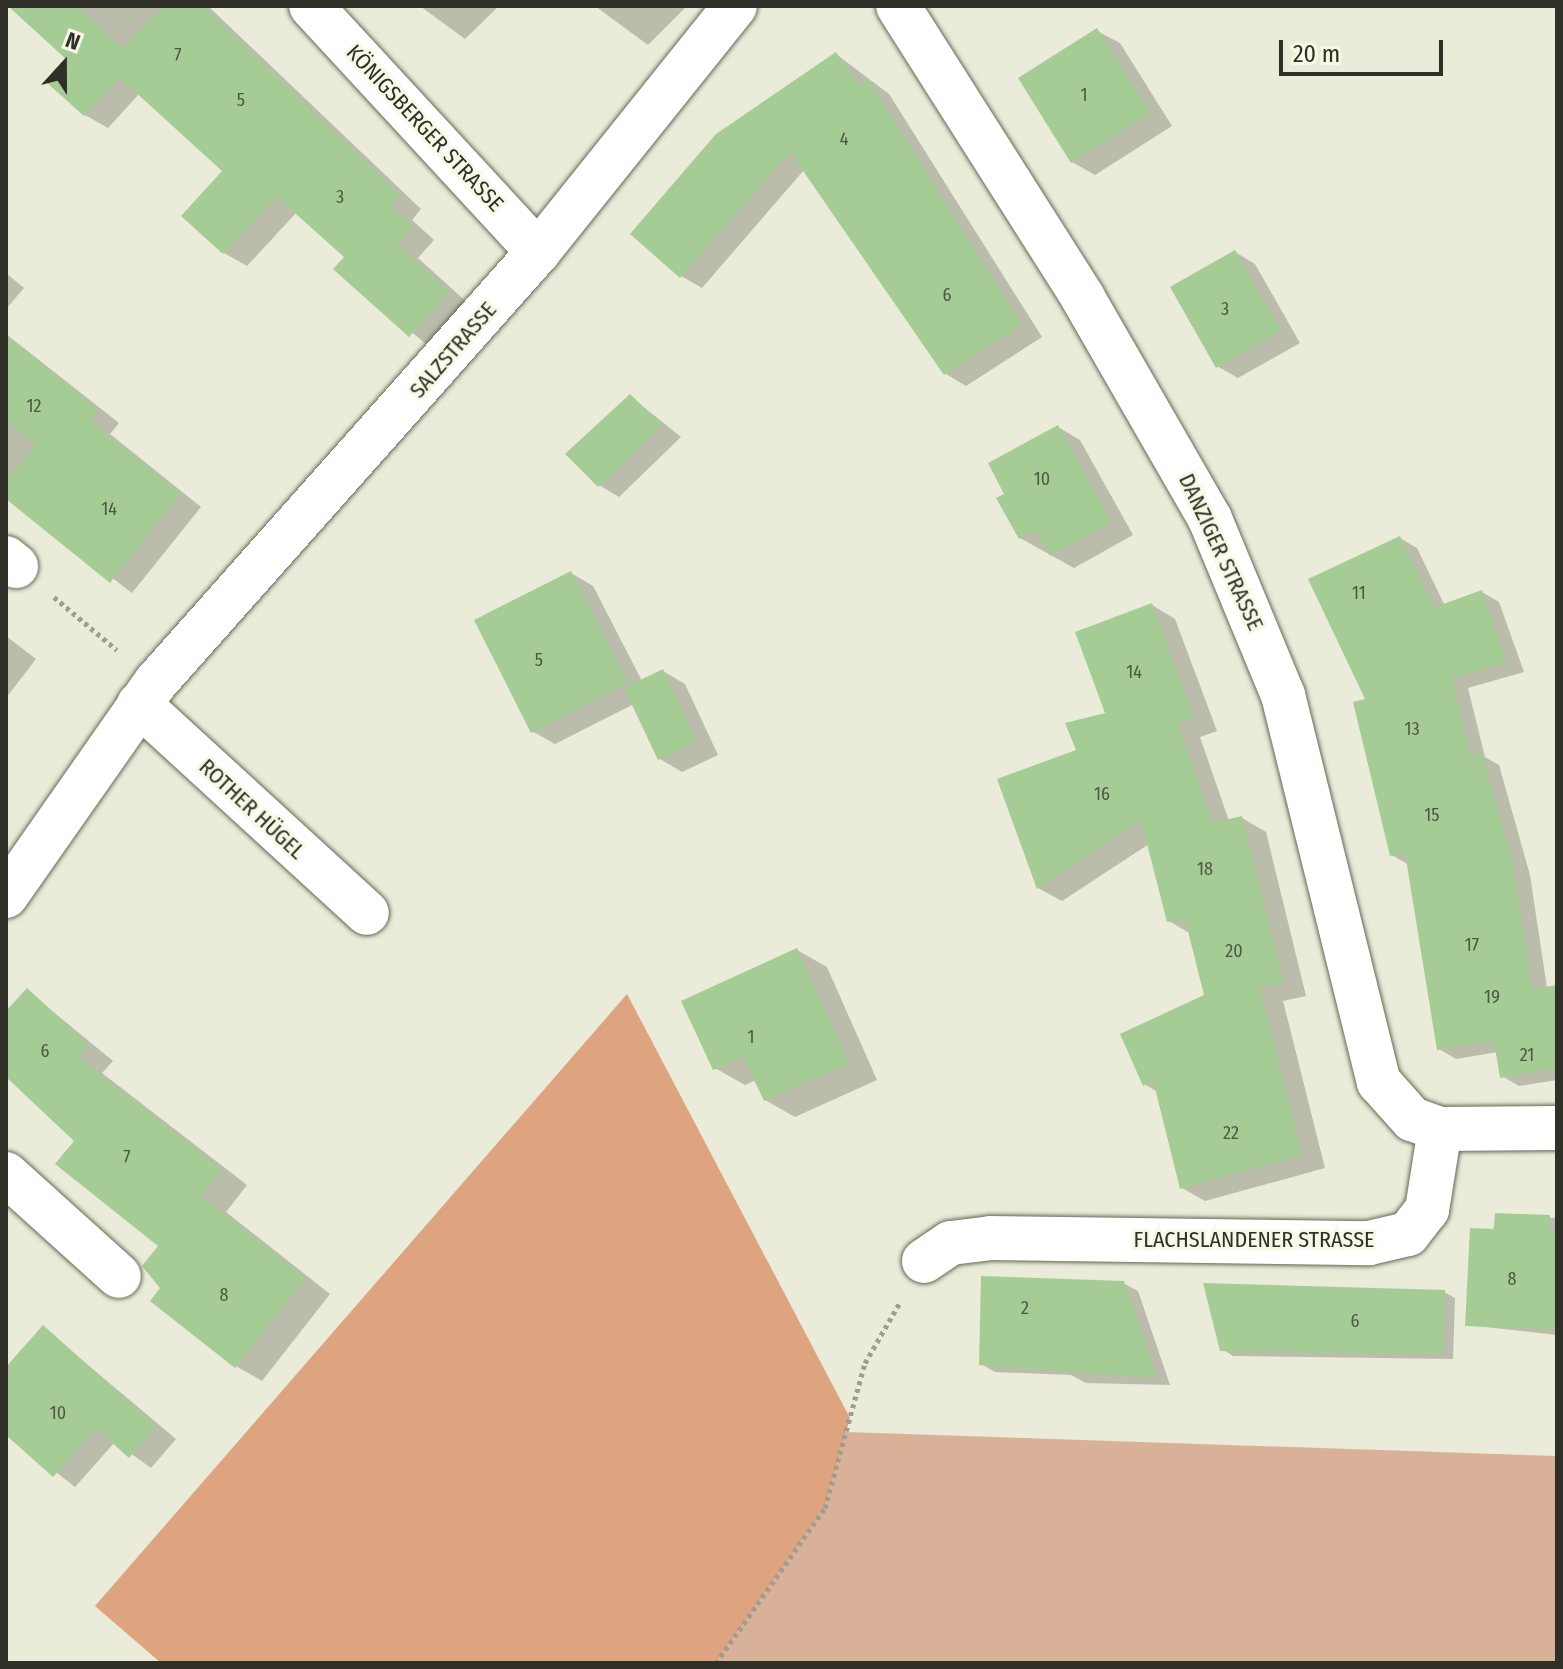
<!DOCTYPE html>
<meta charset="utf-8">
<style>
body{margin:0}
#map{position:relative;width:1563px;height:1669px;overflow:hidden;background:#eaebd8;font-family:"Fira Sans Condensed",sans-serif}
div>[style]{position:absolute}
.green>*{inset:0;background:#d9b198}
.forest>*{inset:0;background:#dea47f}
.shadow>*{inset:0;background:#0003}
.building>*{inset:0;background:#a5cc95}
.path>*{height:5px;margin-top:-2.5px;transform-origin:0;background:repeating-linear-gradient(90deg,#9e9e90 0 4px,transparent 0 8px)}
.roads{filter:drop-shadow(0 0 2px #676858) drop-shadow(0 0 2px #676858)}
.minor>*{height:44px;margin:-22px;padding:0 22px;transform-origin:22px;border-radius:22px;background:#fff}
span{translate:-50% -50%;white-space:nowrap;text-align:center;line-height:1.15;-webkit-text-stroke:6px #f7f8e5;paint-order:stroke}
.number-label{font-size:18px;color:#4d5744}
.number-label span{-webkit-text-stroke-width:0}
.street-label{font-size:22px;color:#303029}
.frame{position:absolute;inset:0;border:8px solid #303029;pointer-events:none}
.north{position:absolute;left:24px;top:24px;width:80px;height:80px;-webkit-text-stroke:6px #f7f8e5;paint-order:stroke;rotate:21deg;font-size:22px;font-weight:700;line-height:32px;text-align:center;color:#303029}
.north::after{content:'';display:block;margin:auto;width:28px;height:36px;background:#303029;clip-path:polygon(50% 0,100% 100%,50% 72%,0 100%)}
.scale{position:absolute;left:1279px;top:40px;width:164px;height:36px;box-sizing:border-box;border:4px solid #303029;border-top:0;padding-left:10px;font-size:24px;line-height:28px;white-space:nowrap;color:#303029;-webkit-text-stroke:6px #f7f8e5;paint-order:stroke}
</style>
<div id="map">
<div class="green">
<div style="clip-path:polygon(846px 1432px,1557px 1456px,1557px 1663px,716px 1663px,825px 1508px)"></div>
</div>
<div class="forest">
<div style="clip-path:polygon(627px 994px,850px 1418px,825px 1508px,716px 1663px,161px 1663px,95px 1606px)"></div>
</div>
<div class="shadow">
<div style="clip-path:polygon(11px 6px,208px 6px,421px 209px,412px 220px,434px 240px,418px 258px,471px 306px,432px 349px,336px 269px,347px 257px,297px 212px,247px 266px,224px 253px,184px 216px,225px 171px,139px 94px,108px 128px,85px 115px,69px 59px)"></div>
<div style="clip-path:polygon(420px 6px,499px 6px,465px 39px)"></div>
<div style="clip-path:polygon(595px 6px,687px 6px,648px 45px)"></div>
<div style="clip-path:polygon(1097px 31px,1120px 43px,1172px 126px,1095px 175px,1072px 162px)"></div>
<div style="clip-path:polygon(836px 54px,889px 94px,1042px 337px,966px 386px,946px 374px,804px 170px,702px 288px,681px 276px)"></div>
<div style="clip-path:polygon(1235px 252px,1255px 264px,1300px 343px,1238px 378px,1217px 366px)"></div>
<div style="clip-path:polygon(6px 273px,24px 288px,6px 309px)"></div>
<div style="clip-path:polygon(6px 334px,119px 423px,110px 434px,201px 507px,132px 593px,6px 496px)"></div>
<div style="clip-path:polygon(630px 396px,681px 437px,619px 497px,599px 485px)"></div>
<div style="clip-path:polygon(1058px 427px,1080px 440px,1133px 535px,1074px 568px,1020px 538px,1007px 495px)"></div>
<div style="clip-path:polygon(1400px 538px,1417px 548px,1445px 606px,1482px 592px,1499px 602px,1524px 672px,1468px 688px,1485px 757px,1499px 765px,1530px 875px,1547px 988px,1557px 989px,1557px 1080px,1519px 1086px,1502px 1076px,1498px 1052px,1456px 1059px,1439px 1049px,1409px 865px,1392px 855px,1368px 700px)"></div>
<div style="clip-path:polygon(571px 573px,593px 586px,642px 681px,663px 671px,685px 684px,718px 755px,682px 772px,660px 759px,634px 704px,555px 744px,532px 731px)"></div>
<div style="clip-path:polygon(1152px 605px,1175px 619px,1217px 731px,1200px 737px,1229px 821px,1242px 818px,1266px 832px,1306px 996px,1283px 1001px,1325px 1168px,1205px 1201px,1182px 1188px,1158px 1092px,1144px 1084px,1206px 996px,1191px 934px,1169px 921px,1149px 844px,1062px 901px,1038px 888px,1079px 751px,1108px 714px)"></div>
<div style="clip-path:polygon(6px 636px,36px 659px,6px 698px)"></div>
<div style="clip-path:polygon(797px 950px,827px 967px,877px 1080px,795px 1117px,765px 1100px,756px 1080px,745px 1085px,715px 1068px)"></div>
<div style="clip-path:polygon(28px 991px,113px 1061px,102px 1073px,247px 1185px,226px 1212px,330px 1294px,262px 1381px,236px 1366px,162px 1288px,161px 1246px,76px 1140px,6px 1075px,6px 1014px)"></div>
<div style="clip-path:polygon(1497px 1215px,1557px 1218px,1557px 1335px,1467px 1325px)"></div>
<div style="clip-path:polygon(1123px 1283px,1138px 1291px,1170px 1385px,1086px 1383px,1071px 1375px,995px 1372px,981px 1364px)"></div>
<div style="clip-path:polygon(1444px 1292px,1455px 1298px,1453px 1359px,1233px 1356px,1222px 1349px)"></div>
<div style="clip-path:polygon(44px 1328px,176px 1439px,151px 1468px,115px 1442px,75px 1487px,6px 1433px,6px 1370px)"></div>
</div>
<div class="building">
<div style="clip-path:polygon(8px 6px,76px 6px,123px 48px,163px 6px,203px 6px,400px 195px,391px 206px,414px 226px,397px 244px,450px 292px,409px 337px,333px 269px,344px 257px,277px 197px,223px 254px,181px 216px,222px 171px,120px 78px,84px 116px,45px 81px,66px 59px)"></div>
<div style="clip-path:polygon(1097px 28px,1151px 113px,1071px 163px,1018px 78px)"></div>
<div style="clip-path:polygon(836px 52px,859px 86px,868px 79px,1022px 325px,944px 375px,790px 152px,680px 278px,630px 234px,716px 134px)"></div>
<div style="clip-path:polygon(1235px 250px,1281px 331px,1216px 368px,1170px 287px)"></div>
<div style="clip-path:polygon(6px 335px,99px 410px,90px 421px,181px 493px,110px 583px,6px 499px,6px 481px,36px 444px,6px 421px)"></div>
<div style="clip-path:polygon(630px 394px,662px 425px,598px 487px,565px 454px)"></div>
<div style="clip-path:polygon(1058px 425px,1112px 522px,1050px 556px,1036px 530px,1019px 539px,996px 498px,1004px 494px,988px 463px)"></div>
<div style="clip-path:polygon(1400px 536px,1435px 607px,1482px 590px,1507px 663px,1452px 678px,1470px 756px,1482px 753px,1513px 864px,1532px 989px,1557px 985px,1557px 1068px,1500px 1078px,1494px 1041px,1437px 1050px,1405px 853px,1390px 856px,1353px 702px,1365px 699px,1308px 579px)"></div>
<div style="clip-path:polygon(571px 571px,628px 683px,531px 733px,474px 620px)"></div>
<div style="clip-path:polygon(1152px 603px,1194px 718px,1178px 724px,1212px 823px,1242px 816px,1284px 983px,1260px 988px,1302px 1155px,1180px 1189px,1153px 1080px,1143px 1086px,1120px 1034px,1204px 995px,1185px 919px,1167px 922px,1141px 820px,1037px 889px,997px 779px,1076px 750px,1065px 723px,1105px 713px,1075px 632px)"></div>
<div style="clip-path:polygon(663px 669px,697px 742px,658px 760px,624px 688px)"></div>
<div style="clip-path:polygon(797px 948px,849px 1063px,764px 1101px,743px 1057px,713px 1070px,681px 1001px)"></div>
<div style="clip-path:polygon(27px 988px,89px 1045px,78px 1057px,222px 1169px,201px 1196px,306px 1278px,235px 1368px,150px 1301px,160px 1288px,142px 1266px,158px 1246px,55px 1164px,74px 1141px,6px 1077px,6px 1011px)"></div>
<div style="clip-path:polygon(1495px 1213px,1550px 1215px,1549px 1232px,1557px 1233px,1557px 1330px,1465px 1326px,1470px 1228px,1494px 1229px)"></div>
<div style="clip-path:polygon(981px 1276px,1124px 1281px,1157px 1378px,979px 1365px)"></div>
<div style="clip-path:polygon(1203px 1283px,1445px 1290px,1443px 1354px,1220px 1351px)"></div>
<div style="clip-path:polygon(43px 1325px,156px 1426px,129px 1458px,96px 1428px,53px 1477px,6px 1435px,6px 1367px)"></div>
</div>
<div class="path">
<div style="left:54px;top:597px;width:82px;rotate:40.1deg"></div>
<div style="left:716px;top:1663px;width:189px;rotate:-54.9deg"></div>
<div style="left:825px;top:1508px;width:150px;rotate:-74.6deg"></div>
<div style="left:865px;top:1363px;width:68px;rotate:-60deg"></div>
</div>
<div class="roads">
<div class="minor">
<div style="left:311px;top:6px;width:335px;rotate:47.3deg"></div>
<div style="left:898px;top:6px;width:346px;rotate:57.6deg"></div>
<div style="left:1083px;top:298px;width:255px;rotate:60.1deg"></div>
<div style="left:1210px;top:519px;width:191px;rotate:67.5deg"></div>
<div style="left:1283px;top:695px;width:399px;rotate:76.1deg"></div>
<div style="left:1379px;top:1082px;width:50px;rotate:48.3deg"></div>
<div style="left:1412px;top:1119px;width:30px;rotate:20deg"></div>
<div style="left:1440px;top:1129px;width:117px;rotate:-0.5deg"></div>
<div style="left:6px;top:558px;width:13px;rotate:39deg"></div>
<div style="left:139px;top:704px;width:309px;rotate:42.5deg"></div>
<div style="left:6px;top:896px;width:261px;rotate:-55deg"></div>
<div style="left:156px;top:682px;width:575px;rotate:-48.38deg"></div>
<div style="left:538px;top:252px;width:315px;rotate:-51.3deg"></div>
<div style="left:6px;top:1174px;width:152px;rotate:42.1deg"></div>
<div style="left:924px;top:1261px;width:32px;rotate:-34deg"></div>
<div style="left:951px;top:1243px;width:39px;rotate:-7deg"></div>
<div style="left:990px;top:1238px;width:379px;rotate:0.8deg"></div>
<div style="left:1369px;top:1243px;width:40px;rotate:-13deg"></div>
<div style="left:1408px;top:1234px;width:31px;rotate:-52deg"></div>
<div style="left:1427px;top:1210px;width:82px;rotate:-80.9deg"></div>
</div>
</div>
<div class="number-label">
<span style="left:178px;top:55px">7</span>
<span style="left:1084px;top:95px">1</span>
<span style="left:241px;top:100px">5</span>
<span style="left:844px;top:139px">4</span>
<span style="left:340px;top:197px">3</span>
<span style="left:947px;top:295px">6</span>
<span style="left:1225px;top:309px">3</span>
<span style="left:34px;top:406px">12</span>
<span style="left:1042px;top:479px">10</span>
<span style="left:109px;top:509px">14</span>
<span style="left:1359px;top:593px">11</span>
<span style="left:539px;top:660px">5</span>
<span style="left:1134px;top:672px">14</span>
<span style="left:1412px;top:729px">13</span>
<span style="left:1102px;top:794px">16</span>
<span style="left:1432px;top:815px">15</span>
<span style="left:1205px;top:869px">18</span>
<span style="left:1472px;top:945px">17</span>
<span style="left:1234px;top:951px">20</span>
<span style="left:1492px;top:997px">19</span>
<span style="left:751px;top:1037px">1</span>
<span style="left:45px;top:1051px">6</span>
<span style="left:1527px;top:1055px">21</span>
<span style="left:1231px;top:1133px">22</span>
<span style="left:127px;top:1157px">7</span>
<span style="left:1512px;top:1279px">8</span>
<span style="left:224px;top:1295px">8</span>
<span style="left:1025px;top:1308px">2</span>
<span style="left:1355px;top:1321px">6</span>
<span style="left:58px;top:1413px">10</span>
</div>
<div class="street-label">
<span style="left:425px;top:128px;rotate:47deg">KÖNIGSBERGER STRASSE</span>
<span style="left:453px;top:350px;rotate:-49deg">SALZSTRASSE</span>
<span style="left:1221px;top:552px;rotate:65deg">DANZIGER STRASSE</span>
<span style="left:252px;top:809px;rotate:43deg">ROTHER HÜGEL</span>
<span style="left:1254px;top:1240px">FLACHSLANDENER STRASSE</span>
</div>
<div class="frame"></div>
<div class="north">N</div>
<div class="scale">20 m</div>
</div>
